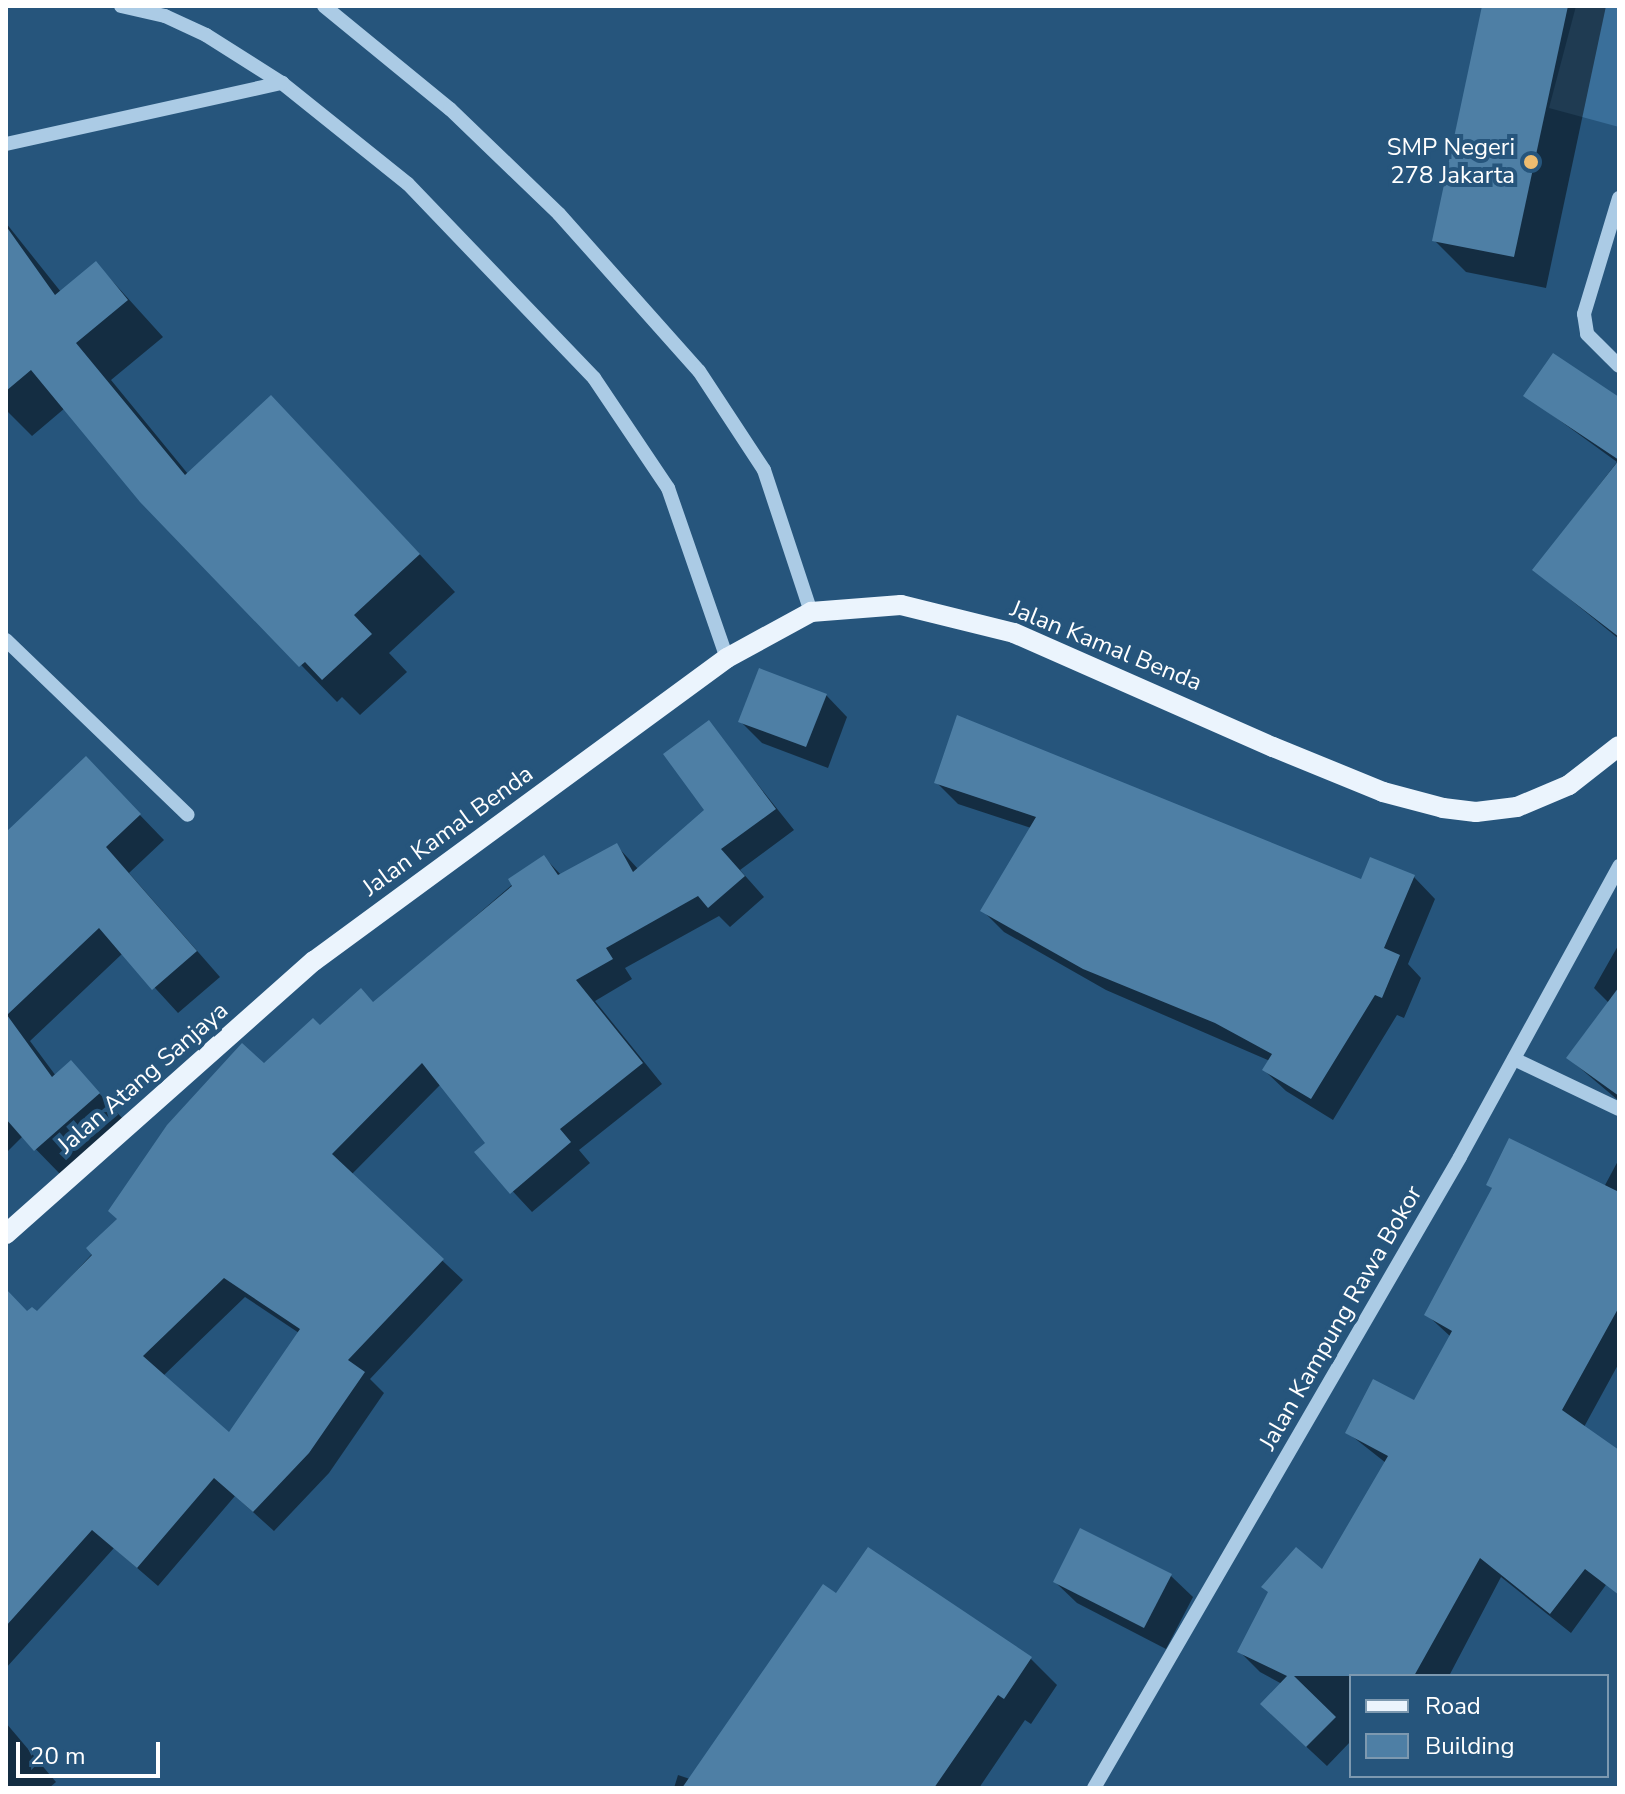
<!DOCTYPE html>
<style>
body{margin:0}
#map{position:relative;width:1625px;height:1794px;overflow:hidden;background:#26557c;font-family:"Nunito Sans",sans-serif}
div>[style]{position:absolute}
.green>*{inset:0;background:#3a6f9a}
.shadow>*{inset:0;background:#0007}
.building>*{inset:0;background:#4e7fa5}
.minor>*{height:14px;margin:-7px;padding:0 7px;transform-origin:7px;border-radius:7px;background:#abcbe5}
.major>*{height:20px;margin:-10px;padding:0 10px;transform-origin:10px;border-radius:10px;background:#ebf4fd}
.dots>*{width:22px;height:22px;translate:-50% -50%;box-sizing:border-box;border:4px solid #26557c;border-radius:50%}
span{translate:-50% -50%;white-space:nowrap;text-align:center;line-height:1.15;-webkit-text-stroke:8px #26557c;paint-order:stroke}
.poi-label{font-size:24px;color:#fff}
.right{translate:-100% -50%;text-align:right}
.street-label{font-size:24px;color:#fff}
.frame{position:absolute;inset:0;border:8px solid #fff;pointer-events:none}
.legend{position:absolute;left:1349px;top:1674px;width:260px;height:104px;box-sizing:border-box;background:#26557c;border:2px solid #7d99b0;margin:0;padding:10px 14px;list-style:none;font-size:24px;color:#fff}
.legend li{display:flex;align-items:center;gap:16px;height:40px}
.legend b{width:40px;border:2px solid #7d99b0}
.scale{position:absolute;left:16px;top:1742px;width:144px;height:36px;box-sizing:border-box;border:4px solid #fff;border-top:0;padding-left:10px;font-size:24px;line-height:28px;white-space:nowrap;color:#fff;-webkit-text-stroke:6px #26557c;paint-order:stroke}
</style>
<div id="map">
<div class="green">
<div style="clip-path:polygon(1576px 6px,1619px 6px,1619px 127px,1549px 108px)"></div>
</div>
<div class="shadow">
<div style="clip-path:polygon(1484px 6px,1606px 6px,1546px 288px,1466px 272px,1434px 240px)"></div>
<div style="clip-path:polygon(6px 223px,61px 292px,96px 263px,163px 337px,111px 380px,188px 474px,307px 434px,455px 592px,389px 653px,407px 672px,360px 715px,342px 697px,337px 702px,141px 500px,65px 408px,32px 436px,6px 410px)"></div>
<div style="clip-path:polygon(1526px 396px,1619px 401px,1619px 639px,1534px 570px,1617px 462px)"></div>
<div style="clip-path:polygon(826px 695px,847px 717px,828px 768px,762px 743px,740px 721px)"></div>
<div style="clip-path:polygon(evenodd,709px 723px,794px 830px,740px 870px,764px 897px,730px 927px,719px 916px,625px 968px,632px 979px,595px 1001px,662px 1084px,579px 1150px,590px 1163px,532px 1212px,476px 1152px,488px 1143px,441px 1084px,351px 1175px,463px 1280px,370px 1379px,384px 1393px,329px 1473px,274px 1531px,235px 1496px,158px 1586px,114px 1548px,6px 1668px,6px 1291px,28px 1314px,37px 1314px,264px 1066px,320px 1028px,374px 1004px,544px 857px,562px 876px,617px 846px,639px 870px,707px 810px,709px 723px,245px 1297px,299px 1333px,230px 1435px,163px 1376px,245px 1297px)"></div>
<div style="clip-path:polygon(937px 783px,1362px 882px,1414px 877px,1435px 899px,1408px 964px,1421px 978px,1404px 1018px,1397px 1015px,1333px 1120px,1286px 1091px,1264px 1070px,1270px 1061px,1106px 990px,1004px 932px,982px 910px,1031px 828px,958px 804px)"></div>
<div style="clip-path:polygon(110px 784px,164px 840px,129px 873px,220px 977px,178px 1013px,123px 953px,30px 1041px,56px 1076px,71px 1063px,123px 1119px,60px 1174px,23px 1136px,6px 1153px,6px 834px)"></div>
<div style="clip-path:polygon(1619px 944px,1619px 1101px,1568px 1058px,1609px 1003px,1594px 988px)"></div>
<div style="clip-path:polygon(1619px 1159px,1619px 1363px,1584px 1427px,1619px 1452px,1619px 1567px,1571px 1633px,1501px 1577px,1449px 1676px,1351px 1676px,1351px 1741px,1327px 1766px,1282px 1724px,1282px 1684px,1260px 1672px,1240px 1652px,1323px 1572px,1386px 1463px,1348px 1433px,1415px 1403px,1451px 1337px,1426px 1314px,1493px 1189px,1489px 1185px,1604px 1187px)"></div>
<div style="clip-path:polygon(1171px 1576px,1193px 1597px,1166px 1649px,1077px 1603px,1055px 1582px)"></div>
<div style="clip-path:polygon(836px 1596px,1031px 1659px,1057px 1685px,1031px 1724px,1025px 1720px,979px 1788px,674px 1788px,678px 1775px,690px 1779px)"></div>
<div style="clip-path:polygon(6px 1723px,56px 1782px,49px 1788px,6px 1788px)"></div>
</div>
<div class="building">
<div style="clip-path:polygon(1482px 6px,1568px 6px,1514px 257px,1432px 241px)"></div>
<div style="clip-path:polygon(6px 226px,55px 295px,96px 261px,128px 300px,76px 343px,185px 475px,271px 395px,420px 554px,354px 615px,372px 634px,322px 680px,305px 662px,299px 667px,140px 502px,31px 370px,6px 391px)"></div>
<div style="clip-path:polygon(1553px 353px,1619px 397px,1619px 637px,1532px 570px,1619px 460px,1523px 396px)"></div>
<div style="clip-path:polygon(759px 668px,827px 694px,806px 747px,738px 722px)"></div>
<div style="clip-path:polygon(957px 715px,1361px 879px,1370px 857px,1415px 875px,1384px 948px,1400px 955px,1382px 998px,1375px 995px,1311px 1099px,1262px 1070px,1272px 1054px,1215px 1023px,1083px 969px,980px 911px,1036px 817px,934px 783px)"></div>
<div style="clip-path:polygon(evenodd,709px 720px,776px 809px,721px 849px,745px 876px,708px 908px,698px 896px,606px 948px,613px 959px,576px 980px,643px 1063px,560px 1129px,571px 1142px,510px 1194px,474px 1152px,485px 1143px,422px 1063px,332px 1154px,444px 1259px,348px 1360px,365px 1372px,309px 1453px,253px 1512px,214px 1478px,137px 1568px,92px 1530px,6px 1626px,6px 1289px,27px 1311px,32px 1307px,37px 1311px,92px 1255px,86px 1248px,117px 1219px,108px 1211px,167px 1125px,242px 1043px,264px 1063px,313px 1018px,320px 1025px,361px 988px,373px 1002px,512px 886px,508px 879px,544px 855px,558px 875px,617px 843px,633px 872px,704px 810px,663px 754px,709px 720px,224px 1278px,300px 1329px,229px 1432px,143px 1356px,224px 1278px)"></div>
<div style="clip-path:polygon(86px 756px,141px 814px,106px 847px,197px 951px,152px 990px,99px 928px,7px 1015px,52px 1077px,71px 1060px,100px 1093px,34px 1151px,6px 1119px,6px 832px)"></div>
<div style="clip-path:polygon(1619px 987px,1619px 1096px,1566px 1058px)"></div>
<div style="clip-path:polygon(1509px 1138px,1619px 1192px,1619px 1307px,1562px 1410px,1619px 1450px,1619px 1595px,1585px 1569px,1550px 1614px,1480px 1558px,1414px 1676px,1294px 1676px,1336px 1717px,1306px 1747px,1260px 1704px,1287px 1676px,1237px 1652px,1268px 1592px,1261px 1587px,1296px 1547px,1322px 1569px,1388px 1456px,1345px 1433px,1373px 1379px,1414px 1400px,1452px 1331px,1424px 1315px,1492px 1188px,1486px 1185px)"></div>
<div style="clip-path:polygon(1080px 1528px,1172px 1574px,1144px 1628px,1053px 1582px)"></div>
<div style="clip-path:polygon(868px 1547px,1032px 1657px,1004px 1699px,998px 1695px,934px 1788px,682px 1788px,823px 1584px,836px 1593px)"></div>
</div>
<div class="minor">
<div style="left:121px;top:6px;width:45px;rotate:12.8deg"></div>
<div style="left:165px;top:16px;width:45px;rotate:24.9deg"></div>
<div style="left:206px;top:35px;width:90px;rotate:32.3deg"></div>
<div style="left:282px;top:83px;width:161px;rotate:38.7deg"></div>
<div style="left:408px;top:184px;width:269px;rotate:46.2deg"></div>
<div style="left:594px;top:378px;width:133px;rotate:56.1deg"></div>
<div style="left:668px;top:488px;width:180px;rotate:70.9deg"></div>
<div style="left:324px;top:6px;width:163px;rotate:39.3deg"></div>
<div style="left:450px;top:109px;width:151px;rotate:43.9deg"></div>
<div style="left:559px;top:214px;width:210px;rotate:48.3deg"></div>
<div style="left:699px;top:371px;width:118px;rotate:56.7deg"></div>
<div style="left:764px;top:470px;width:150px;rotate:71.7deg"></div>
<div style="left:6px;top:144px;width:283px;rotate:-12.5deg"></div>
<div style="left:1619px;top:198px;width:121px;rotate:106.8deg"></div>
<div style="left:1584px;top:314px;width:20px;rotate:81deg"></div>
<div style="left:1587px;top:334px;width:45px;rotate:45deg"></div>
<div style="left:6px;top:640px;width:252px;rotate:43.9deg"></div>
<div style="left:1514px;top:1059px;width:116px;rotate:25.5deg"></div>
<div style="left:1094px;top:1788px;width:729px;rotate:-59.88deg"></div>
<div style="left:1460px;top:1157px;width:332px;rotate:-61.3deg"></div>
</div>
<div class="major">
<div style="left:6px;top:1234px;width:412px;rotate:-41.6deg"></div>
<div style="left:314px;top:961px;width:512px;rotate:-36.27deg"></div>
<div style="left:727px;top:658px;width:96px;rotate:-28.7deg"></div>
<div style="left:811px;top:612px;width:90px;rotate:-4.4deg"></div>
<div style="left:901px;top:605px;width:116px;rotate:13.9deg"></div>
<div style="left:1014px;top:633px;width:283px;rotate:23.8deg"></div>
<div style="left:1273px;top:747px;width:119px;rotate:22.2deg"></div>
<div style="left:1383px;top:792px;width:62px;rotate:14.9deg"></div>
<div style="left:1443px;top:808px;width:33px;rotate:7deg"></div>
<div style="left:1476px;top:812px;width:41px;rotate:-7deg"></div>
<div style="left:1517px;top:807px;width:56px;rotate:-22.9deg"></div>
<div style="left:1569px;top:785px;width:63px;rotate:-38deg"></div>
</div>
<div class="dots">
<div style="left:1531px;top:162px;background:#edbc70"></div>
</div>
<div class="poi-label">
<span class="right" style="left:1515px;top:162px">SMP Negeri<br>278 Jakarta</span>
</div>
<div class="street-label">
<span style="left:1106px;top:646px;rotate:22deg">Jalan Kamal Benda</span>
<span style="left:448px;top:831px;rotate:-36deg">Jalan Kamal Benda</span>
<span style="left:143px;top:1078px;rotate:-41deg">Jalan Atang Sanjaya</span>
<span style="left:1341px;top:1318px;rotate:-60deg">Jalan Kampung Rawa Bokor</span>
</div>
<div class="frame"></div>
<ul class="legend">
<li><b style="height:10px;background:#ebf4fd"></b>Road</li>
<li><b style="height:22px;background:#4e7fa5"></b>Building</li>
</ul>
<div class="scale">20 m</div>
</div>
